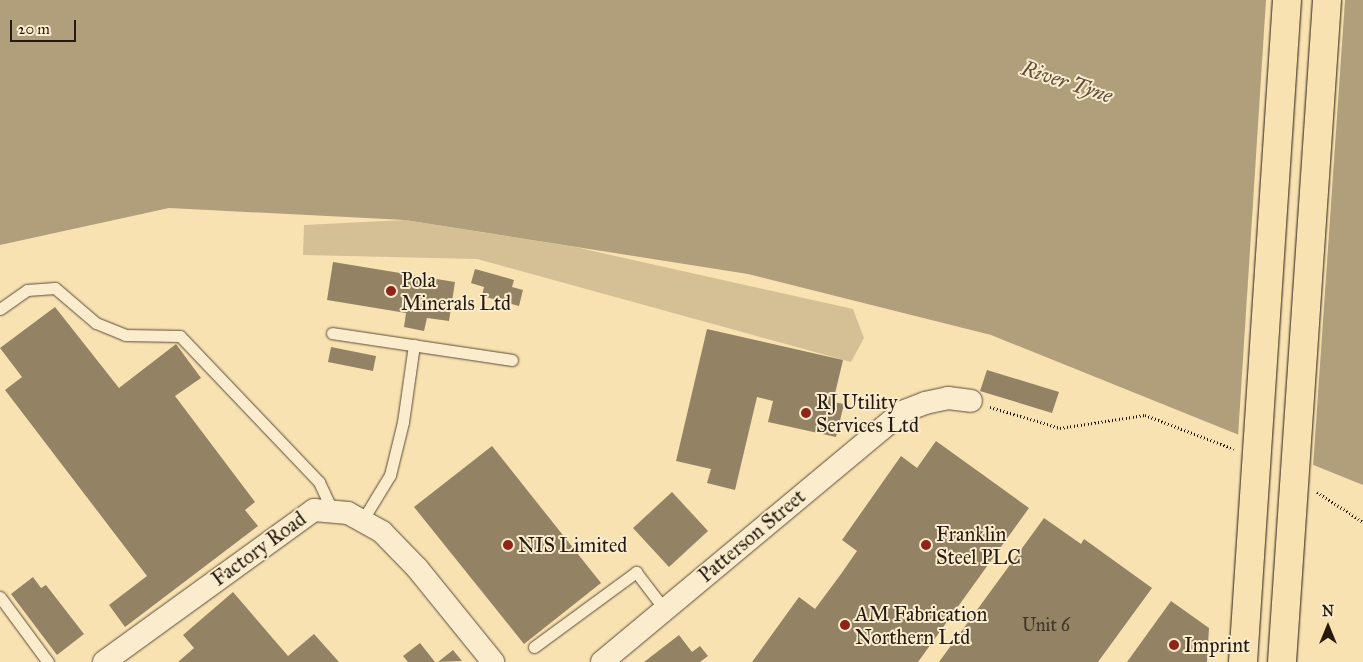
<!DOCTYPE html>
<style>
body{margin:0}
#map{position:relative;width:1363px;height:662px;overflow:hidden;background:#f9e2b2;font-family:"IM FELL Great Primer",serif}
div>[style]{position:absolute}
.green>*{inset:0;background:#d5c096}
.water>*{inset:0;background:#b19e7b}
.pier>*{inset:0;background:#f9e2b2}
.building>*{inset:0;background:#938264}
.path>*{height:3px;margin-top:-1.5px;transform-origin:0;background:repeating-linear-gradient(90deg,#251a10 0 1px,transparent 0 3.5px)}
.roads{filter:drop-shadow(0 0 1px #5a4c38) drop-shadow(0 0 1px #5a4c38)}
.service>*{height:11px;margin:-5.5px;padding:0 5.5px;transform-origin:5.5px;border-radius:5.5px;background:#fbeccd}
.minor>*{height:22px;margin:-11px;padding:0 11px;transform-origin:11px;border-radius:11px;background:#fbeccd}
.bridges{filter:drop-shadow(0 0 1px #251a10) drop-shadow(0 0 1px #251a10)}
.trunk-bridge>*{height:28px;margin:-14px;padding:0 14px;transform-origin:14px;border-radius:14px;background:#f9e2b2}
.dots>*{width:14px;height:14px;translate:-50% -50%;box-sizing:border-box;border:2px solid #fbeccd;border-radius:50%}
span{translate:-50% -50%;white-space:nowrap;text-align:center;line-height:1.15;-webkit-text-stroke:4px #fbeccd;paint-order:stroke}
.number-label{font-size:18px;color:#403425}
.number-label span{-webkit-text-stroke-width:0}
.poi-label{font-size:20px;color:#251a10}
.left{translate:0 -50%;text-align:left}
.street-label{font-size:20px;color:#251a10}
.water-label{font-size:21px;color:#5d4f3b;font-style:italic}
.north{position:absolute;left:1303px;top:602px;width:50px;height:50px;-webkit-text-stroke:4px #fbeccd;paint-order:stroke;rotate:0deg;font-size:14px;font-weight:700;line-height:20px;text-align:center;color:#251a10}
.north::after{content:'';display:block;margin:auto;width:18px;height:22px;background:#251a10;clip-path:polygon(50% 0,100% 100%,50% 72%,0 100%)}
.scale{position:absolute;left:10px;top:20px;width:66px;height:22px;box-sizing:border-box;border:2px solid #251a10;border-top:0;padding-left:6px;font-size:15px;line-height:18px;white-space:nowrap;color:#251a10;-webkit-text-stroke:4px #fbeccd;paint-order:stroke}
</style>
<div id="map">
<div class="green">
<div style="clip-path:polygon(405px 220px,575px 247px,853px 309px,864px 338px,851px 362px,477px 259px,303px 255px,304px 225px)"></div>
</div>
<div class="water">
<div style="clip-path:polygon(0 0,1363px 0,1363px 485px,991px 335px,748px 274px,405px 220px,169px 208px,0 245px)"></div>
</div>
<div class="pier">
<div style="clip-path:polygon(1266px 0,1345px 0,1313px 467px,1238px 437px)"></div>
</div>
<div class="building">
<div style="clip-path:polygon(333px 262px,455px 282px,449px 321px,427px 318px,424px 331px,404px 327px,406px 313px,327px 300px)"></div>
<div style="clip-path:polygon(475px 269px,514px 280px,512px 287px,523px 290px,519px 306px,482px 296px,484px 287px,471px 283px)"></div>
<div style="clip-path:polygon(55px 307px,119px 388px,176px 344px,201px 378px,175px 396px,255px 502px,245px 510px,258px 526px,125px 627px,109px 605px,147px 576px,5px 390px,22px 377px,0 348px)"></div>
<div style="clip-path:polygon(707px 329px,843px 360px,833px 402px,844px 404px,836px 437px,768px 422px,773px 401px,757px 397px,735px 490px,707px 483px,711px 469px,676px 461px)"></div>
<div style="clip-path:polygon(331px 347px,376px 356px,373px 371px,328px 362px)"></div>
<div style="clip-path:polygon(987px 370px,1059px 392px,1052px 413px,980px 391px)"></div>
<div style="clip-path:polygon(936px 441px,1029px 508px,918px 662px,752px 662px,799px 597px,815px 609px,841px 574px,857px 551px,842px 540px,901px 456px,917px 468px)"></div>
<div style="clip-path:polygon(492px 446px,601px 583px,524px 644px,414px 507px)"></div>
<div style="clip-path:polygon(672px 492px,708px 531px,669px 567px,633px 528px)"></div>
<div style="clip-path:polygon(1044px 518px,1081px 544px,1084px 539px,1152px 588px,1098px 662px,939px 662px)"></div>
<div style="clip-path:polygon(33px 577px,41px 588px,46px 585px,84px 634px,57px 655px,11px 594px)"></div>
<div style="clip-path:polygon(233px 592px,288px 656px,314px 634px,339px 662px,178px 662px,194px 648px,183px 635px)"></div>
<div style="clip-path:polygon(1171px 601px,1209px 628px,1207px 662px,1127px 662px)"></div>
<div style="clip-path:polygon(679px 635px,692px 652px,700px 646px,708px 656px,700px 662px,644px 662px)"></div>
<div style="clip-path:polygon(420px 643px,435px 662px,408px 662px,403px 656px)"></div>
<div style="clip-path:polygon(453px 650px,462px 661px,438px 662px)"></div>
</div>
<div class="path">
<div style="left:990px;top:407px;width:73px;rotate:16.7deg"></div>
<div style="left:1060px;top:428px;width:86px;rotate:-8.7deg"></div>
<div style="left:1145px;top:415px;width:95px;rotate:20.9deg"></div>
<div style="left:1317px;top:492px;width:55px;rotate:33.1deg"></div>
</div>
<div class="roads">
<div class="service">
<div style="left:0;top:309px;width:33px;rotate:-35deg"></div>
<div style="left:27px;top:290px;width:28px;rotate:-4deg"></div>
<div style="left:55px;top:288px;width:54px;rotate:40.5deg"></div>
<div style="left:96px;top:323px;width:31px;rotate:22deg"></div>
<div style="left:125px;top:335px;width:55px;rotate:1deg"></div>
<div style="left:180px;top:336px;width:202px;rotate:46.4deg"></div>
<div style="left:319px;top:482px;width:33px;rotate:65deg"></div>
<div style="left:332px;top:333px;width:182px;rotate:8.5deg"></div>
<div style="left:362px;top:521px;width:54px;rotate:-58.7deg"></div>
<div style="left:390px;top:475px;width:55px;rotate:-76.2deg"></div>
<div style="left:403px;top:422px;width:78px;rotate:-81.9deg"></div>
<div style="left:0;top:597px;width:81px;rotate:53.6deg"></div>
<div style="left:534px;top:647px;width:127px;rotate:-36.3deg"></div>
<div style="left:636px;top:572px;width:48px;rotate:52.7deg"></div>
</div>
<div class="minor">
<div style="left:104px;top:662px;width:259px;rotate:-35.9deg"></div>
<div style="left:314px;top:510px;width:34px;rotate:5deg"></div>
<div style="left:348px;top:513px;width:39px;rotate:29deg"></div>
<div style="left:382px;top:532px;width:50px;rotate:45.8deg"></div>
<div style="left:417px;top:568px;width:121px;rotate:51deg"></div>
<div style="left:602px;top:662px;width:391px;rotate:-39.8deg"></div>
<div style="left:902px;top:412px;width:25px;rotate:-21deg"></div>
<div style="left:925px;top:403px;width:24px;rotate:-12deg"></div>
<div style="left:948px;top:398px;width:23px;rotate:7deg"></div>
</div>
</div>
<div class="bridges">
<div class="trunk-bridge">
<div style="left:1243px;top:662px;width:663px;rotate:-86.2deg"></div>
<div style="left:1282px;top:662px;width:664px;rotate:-86.11deg"></div>
</div>
</div>
<div class="dots">
<div style="left:391px;top:291px;background:#8f2418"></div>
<div style="left:806px;top:413px;background:#8f2418"></div>
<div style="left:508px;top:545px;background:#8f2418"></div>
<div style="left:926px;top:545px;background:#8f2418"></div>
<div style="left:845px;top:625px;background:#8f2418"></div>
<div style="left:1174px;top:645px;background:#8f2418"></div>
</div>
<div class="number-label">
<span style="left:1046px;top:625px">Unit 6</span>
</div>
<div class="poi-label">
<span class="left" style="left:401px;top:292px">Pola<br>Minerals Ltd</span>
<span class="left" style="left:816px;top:414px">RJ Utility<br>Services Ltd</span>
<span class="left" style="left:936px;top:546px">Franklin<br>Steel PLC</span>
<span class="left" style="left:518px;top:545px">NIS Limited</span>
<span class="left" style="left:855px;top:626px">AM Fabrication<br>Northern Ltd</span>
<span class="left" style="left:1184px;top:645px">Imprint</span>
</div>
<div class="street-label">
<span style="left:752px;top:536px;rotate:-40deg">Patterson Street</span>
<span style="left:259px;top:549px;rotate:-36deg">Factory Road</span>
</div>
<div class="water-label">
<span style="left:1067px;top:82px;rotate:18deg">River Tyne</span>
</div>
<div class="north">N</div>
<div class="scale">20 m</div>
</div>
